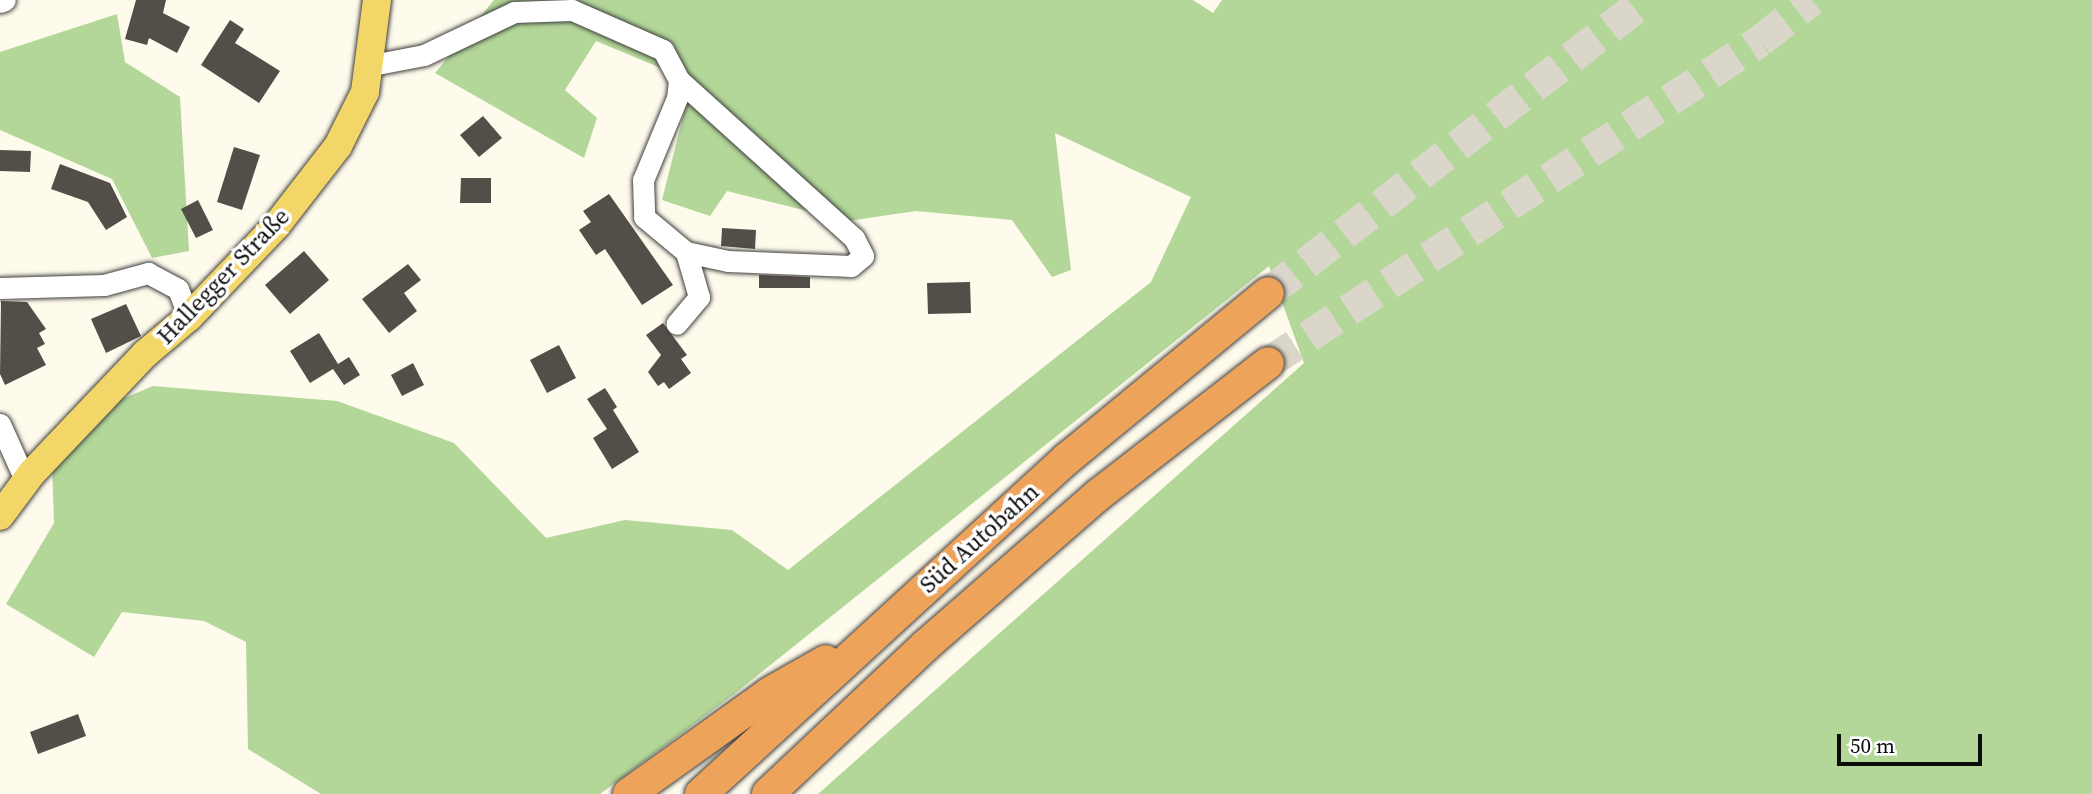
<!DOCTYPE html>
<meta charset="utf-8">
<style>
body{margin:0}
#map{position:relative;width:2092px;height:794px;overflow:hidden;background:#fefbec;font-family:"Source Serif 4",serif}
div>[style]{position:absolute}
.forest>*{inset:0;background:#b2d798}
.building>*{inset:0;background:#544e49}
.highway-tunnel>*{height:32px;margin-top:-16px;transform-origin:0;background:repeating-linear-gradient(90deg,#dad7ca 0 32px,transparent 0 48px)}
.roads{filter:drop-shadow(0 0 2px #3f3f3f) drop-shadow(0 0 2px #3f3f3f)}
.minor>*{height:21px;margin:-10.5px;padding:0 10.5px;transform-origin:10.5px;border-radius:10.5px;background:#fff}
.major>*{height:28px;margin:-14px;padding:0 14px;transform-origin:14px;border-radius:14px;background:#f3d668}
.highway>*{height:32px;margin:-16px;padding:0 16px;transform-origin:16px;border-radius:16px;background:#eea35a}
span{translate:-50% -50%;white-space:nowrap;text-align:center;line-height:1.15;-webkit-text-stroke:7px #fff;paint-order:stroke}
.street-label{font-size:24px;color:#0c0c0c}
.scale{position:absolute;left:1837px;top:734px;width:145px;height:32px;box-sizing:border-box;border:4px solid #0c0c0c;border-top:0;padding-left:9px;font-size:21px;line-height:24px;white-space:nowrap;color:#0c0c0c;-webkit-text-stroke:5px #fff;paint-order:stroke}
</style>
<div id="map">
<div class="forest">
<div style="clip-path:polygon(494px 0,1193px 0,1213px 13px,1222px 0,2092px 0,2092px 794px,818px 794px,1304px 363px,1269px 266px,733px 695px,600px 794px,321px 794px,248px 749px,246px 642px,204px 621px,122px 612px,94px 657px,6px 604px,54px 523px,52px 465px,115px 402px,153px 386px,337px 401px,454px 443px,546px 538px,625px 520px,732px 530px,788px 570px,1151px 282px,1191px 197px,1055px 133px,1071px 270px,1052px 277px,1012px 220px,916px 211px,848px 221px,727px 191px,710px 216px,662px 200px,692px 81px,596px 41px,565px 90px,597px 118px,584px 158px,435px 73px)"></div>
<div style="clip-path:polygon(117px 14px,125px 62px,180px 97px,189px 251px,152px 258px,112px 179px,0 130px,0 52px)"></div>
</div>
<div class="building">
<div style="clip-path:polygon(136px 0,166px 0,163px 13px,190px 27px,177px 53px,149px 38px,147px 45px,125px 39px)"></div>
<div style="clip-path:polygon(230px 20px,244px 29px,235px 43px,280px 71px,259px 103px,201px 65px)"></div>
<div style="clip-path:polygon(483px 116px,502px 138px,479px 157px,460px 135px)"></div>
<div style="clip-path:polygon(234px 147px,260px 155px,242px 210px,217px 202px)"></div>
<div style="clip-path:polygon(0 150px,31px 151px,30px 172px,0 171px)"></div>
<div style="clip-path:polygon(60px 164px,110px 183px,127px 217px,106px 230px,88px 202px,51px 189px)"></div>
<div style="clip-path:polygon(461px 178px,491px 178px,491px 203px,460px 203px)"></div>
<div style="clip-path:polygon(609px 194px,673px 285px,642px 305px,605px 249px,596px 255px,579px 230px,591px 222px,583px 211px)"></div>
<div style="clip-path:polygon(198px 200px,213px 230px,196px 238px,181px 209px)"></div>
<div style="clip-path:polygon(722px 228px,756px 230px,755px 249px,721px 246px)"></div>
<div style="clip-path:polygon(304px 251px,329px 280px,290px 314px,265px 285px)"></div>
<div style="clip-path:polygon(408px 264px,421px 280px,404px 293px,417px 311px,389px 333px,362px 299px)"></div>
<div style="clip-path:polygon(759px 275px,810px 277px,810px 288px,759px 288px)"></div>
<div style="clip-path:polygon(970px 282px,971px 313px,928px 314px,927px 283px)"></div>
<div style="clip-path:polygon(1px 301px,27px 302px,46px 329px,39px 333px,45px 344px,37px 348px,46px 365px,5px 385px,0 374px)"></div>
<div style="clip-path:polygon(126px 304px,141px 336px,106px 353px,91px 319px)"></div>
<div style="clip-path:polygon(663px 323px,687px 355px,681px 359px,691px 373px,669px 389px,664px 382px,658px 386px,648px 372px,661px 355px,646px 335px)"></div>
<div style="clip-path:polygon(319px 333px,338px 364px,349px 357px,360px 375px,344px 385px,333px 369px,310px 383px,290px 351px)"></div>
<div style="clip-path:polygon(559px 345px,576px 378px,547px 393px,530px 360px)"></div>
<div style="clip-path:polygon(413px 363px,424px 385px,402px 396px,391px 375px)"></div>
<div style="clip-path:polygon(605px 388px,617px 407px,613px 410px,639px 452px,612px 469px,593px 438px,607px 429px,587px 399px)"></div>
<div style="clip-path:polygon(78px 714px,86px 736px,38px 754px,30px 732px)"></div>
</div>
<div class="highway-tunnel">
<div style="left:1268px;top:293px;width:478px;rotate:-37.8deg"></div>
<div style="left:1268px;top:363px;width:588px;rotate:-33.2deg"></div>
<div style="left:1760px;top:41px;width:66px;rotate:-38.3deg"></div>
</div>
<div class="roads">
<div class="minor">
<div style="left:0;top:2px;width:5px;rotate:-22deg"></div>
<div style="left:372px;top:65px;width:53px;rotate:-10.9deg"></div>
<div style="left:424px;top:55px;width:100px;rotate:-25.5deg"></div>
<div style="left:514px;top:12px;width:58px;rotate:-2deg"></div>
<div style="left:572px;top:10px;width:99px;rotate:23.7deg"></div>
<div style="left:663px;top:50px;width:34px;rotate:62deg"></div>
<div style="left:679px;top:80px;width:18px;rotate:96deg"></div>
<div style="left:677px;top:98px;width:89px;rotate:112.5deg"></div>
<div style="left:643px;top:180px;width:37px;rotate:88deg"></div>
<div style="left:644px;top:217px;width:55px;rotate:39.8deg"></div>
<div style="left:686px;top:252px;width:47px;rotate:73.9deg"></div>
<div style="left:699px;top:297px;width:35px;rotate:130deg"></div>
<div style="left:679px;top:80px;width:236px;rotate:42.1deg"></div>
<div style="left:854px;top:238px;width:20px;rotate:63deg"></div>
<div style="left:863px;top:256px;width:16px;rotate:140deg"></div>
<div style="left:851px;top:266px;width:123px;rotate:-177.7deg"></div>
<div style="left:728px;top:261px;width:43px;rotate:-167.9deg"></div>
<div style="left:0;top:288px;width:104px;rotate:-1.7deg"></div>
<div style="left:104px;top:285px;width:46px;rotate:-15.3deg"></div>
<div style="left:148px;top:273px;width:34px;rotate:28deg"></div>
<div style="left:178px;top:289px;width:30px;rotate:69deg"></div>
<div style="left:0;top:424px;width:64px;rotate:65.9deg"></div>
</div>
<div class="major">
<div style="left:0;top:516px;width:54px;rotate:-53.3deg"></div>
<div style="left:32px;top:473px;width:164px;rotate:-46.5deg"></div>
<div style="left:145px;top:354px;width:57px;rotate:-40.1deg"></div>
<div style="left:189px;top:317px;width:126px;rotate:-46.3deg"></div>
<div style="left:276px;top:226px;width:101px;rotate:-52.2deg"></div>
<div style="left:338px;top:146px;width:60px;rotate:-63.4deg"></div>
<div style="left:365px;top:92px;width:93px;rotate:-82.6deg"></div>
</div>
<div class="highway">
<div style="left:629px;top:794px;width:173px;rotate:-35.6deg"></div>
<div style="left:770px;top:693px;width:64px;rotate:-29.7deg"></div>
<div style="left:701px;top:794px;width:498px;rotate:-42.5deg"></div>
<div style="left:1068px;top:458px;width:259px;rotate:-39.5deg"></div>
<div style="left:768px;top:794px;width:216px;rotate:-43.3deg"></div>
<div style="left:925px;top:646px;width:230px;rotate:-41.1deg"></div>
<div style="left:1098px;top:495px;width:215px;rotate:-37.8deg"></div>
</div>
</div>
<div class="street-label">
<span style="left:223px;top:276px;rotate:-46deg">Hallegger Straße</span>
<span style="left:979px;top:538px;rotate:-42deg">Süd Autobahn</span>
</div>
<div class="scale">50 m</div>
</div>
